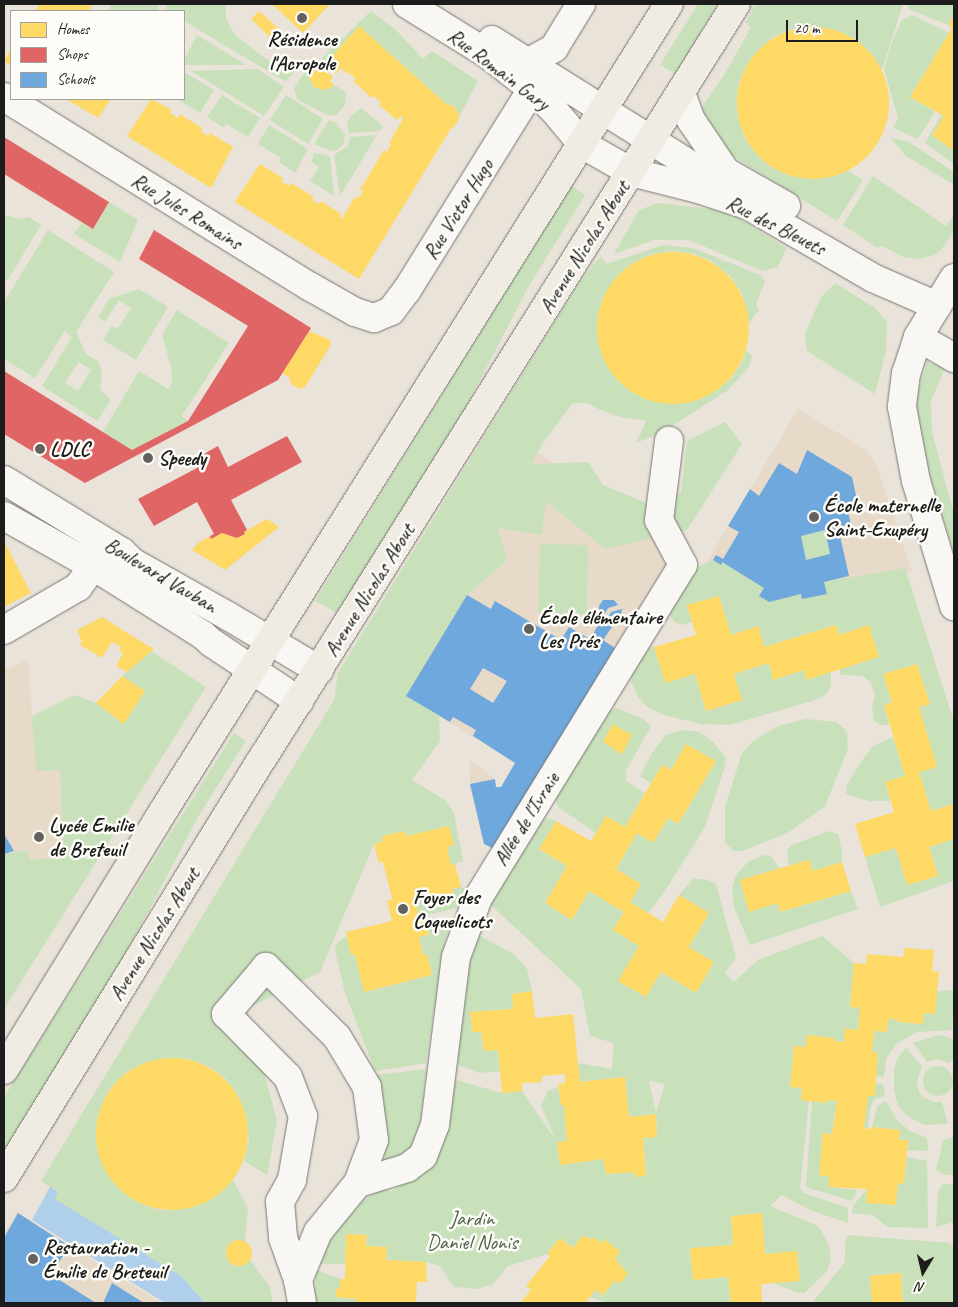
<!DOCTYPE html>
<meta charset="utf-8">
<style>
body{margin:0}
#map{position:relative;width:958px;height:1307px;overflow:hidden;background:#e9e3da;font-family:Caveat,sans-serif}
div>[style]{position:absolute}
.built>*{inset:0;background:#e7dac9}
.green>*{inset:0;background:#c8e1bb}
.round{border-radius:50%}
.water>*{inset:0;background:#afcfeb}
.homes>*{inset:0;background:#ffd966}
.shops>*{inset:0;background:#e06666}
.schools>*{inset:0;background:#6fa8dc}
.roads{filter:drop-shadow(0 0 1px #787672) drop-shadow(0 0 1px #787672)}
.minor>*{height:28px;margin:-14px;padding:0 14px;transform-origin:14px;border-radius:14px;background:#f8f7f4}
.major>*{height:28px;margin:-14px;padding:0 14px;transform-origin:14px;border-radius:14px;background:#f0ebe3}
.dots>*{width:14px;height:14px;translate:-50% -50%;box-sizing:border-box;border:2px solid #fdfcf7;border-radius:50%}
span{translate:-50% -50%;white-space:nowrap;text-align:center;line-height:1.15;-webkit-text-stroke:5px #fdfcf7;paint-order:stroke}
.poi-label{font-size:21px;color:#1c1c1c;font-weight:700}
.left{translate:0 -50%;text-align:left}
.street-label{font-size:21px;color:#1c1c1c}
.park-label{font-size:21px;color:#4f614b}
.frame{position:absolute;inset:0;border:5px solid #1c1c1c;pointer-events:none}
.legend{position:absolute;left:10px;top:10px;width:175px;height:90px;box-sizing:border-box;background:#fdfcf7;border:1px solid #a3a29f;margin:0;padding:6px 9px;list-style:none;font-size:15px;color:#1c1c1c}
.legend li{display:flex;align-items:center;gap:10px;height:25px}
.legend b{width:25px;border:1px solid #a3a29f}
.north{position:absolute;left:898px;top:1247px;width:50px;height:50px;-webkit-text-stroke:4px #fdfcf7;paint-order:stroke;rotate:189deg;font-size:14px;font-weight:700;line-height:20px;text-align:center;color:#1c1c1c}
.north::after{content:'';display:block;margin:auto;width:18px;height:22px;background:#1c1c1c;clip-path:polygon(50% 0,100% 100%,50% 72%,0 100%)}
.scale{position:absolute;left:786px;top:20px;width:72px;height:22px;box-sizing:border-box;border:2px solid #1c1c1c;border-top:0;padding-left:6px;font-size:15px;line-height:18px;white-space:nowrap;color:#1c1c1c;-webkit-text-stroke:4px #fdfcf7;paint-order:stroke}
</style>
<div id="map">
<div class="built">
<div style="clip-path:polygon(798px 409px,866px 450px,878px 469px,912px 572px,778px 611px,705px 565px)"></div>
<div style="clip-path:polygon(529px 447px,657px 528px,672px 573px,499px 852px,484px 844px,470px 784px,470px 760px,495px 779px,496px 787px,501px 787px,515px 762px,386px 684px)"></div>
<div style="clip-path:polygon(28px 659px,32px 716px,96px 800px,4px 947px,4px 671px)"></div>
<div style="clip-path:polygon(17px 1212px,161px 1303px,4px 1303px,4px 1235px)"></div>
</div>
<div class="green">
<div style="clip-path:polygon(112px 4px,158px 4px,159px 11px,108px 11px)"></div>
<div style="clip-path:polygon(166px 4px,226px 4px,226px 19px,235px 35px,263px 57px,273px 62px,290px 63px,305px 58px,286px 82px,184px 21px,184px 11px,167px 11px)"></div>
<div style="clip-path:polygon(698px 4px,718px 4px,676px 74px,660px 65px)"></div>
<div style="clip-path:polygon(756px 4px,903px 4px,882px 70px,870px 52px,853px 38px,834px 30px,812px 26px,791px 29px,773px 37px,752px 57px,739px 82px,737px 112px,744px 137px,757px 155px,771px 167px,792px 176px,815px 179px,836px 176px,847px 170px,863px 180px,837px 221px,713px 144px,700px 110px,726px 72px,751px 27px,745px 23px)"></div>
<div style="clip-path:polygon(908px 4px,954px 4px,954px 15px,948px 25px,909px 9px)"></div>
<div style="clip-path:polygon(371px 11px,394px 28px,423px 59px,432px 51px,478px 81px,458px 119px,457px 111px,454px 106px,446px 104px,359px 26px,325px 64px,321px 59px)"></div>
<div style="clip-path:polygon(913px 15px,949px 33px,910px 97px,935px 112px,918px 139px,893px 128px,898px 118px,884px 69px,892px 42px,902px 20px)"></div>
<div style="clip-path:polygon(197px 35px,246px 65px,184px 65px,184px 60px)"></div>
<div style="clip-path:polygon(311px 63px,314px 66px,309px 77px,314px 87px,324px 90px,334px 85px,346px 92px,345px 105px,336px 115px,329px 116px,297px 99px,294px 88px)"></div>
<div style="clip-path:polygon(258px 69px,284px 87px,264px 116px,191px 71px)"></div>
<div style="clip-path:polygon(184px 72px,214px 90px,200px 113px,177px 99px,184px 99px)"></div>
<div style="clip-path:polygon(222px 95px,260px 118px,248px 137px,226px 124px,224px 128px,207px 117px)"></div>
<div style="clip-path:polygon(286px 95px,323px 119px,308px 144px,270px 120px)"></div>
<div style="clip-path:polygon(361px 108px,383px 126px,380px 131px,349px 133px,347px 123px,350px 117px)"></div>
<div style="clip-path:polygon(941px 115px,944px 116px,932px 135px,954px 151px,954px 164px,925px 143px)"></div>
<div style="clip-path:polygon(329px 120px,335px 122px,345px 134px,344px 143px,338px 150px,331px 151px,314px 144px)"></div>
<div style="clip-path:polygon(269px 125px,308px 149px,295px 173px,279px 162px,281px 158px,258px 144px)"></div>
<div style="clip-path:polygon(377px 135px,340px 196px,334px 155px,348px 146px,350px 137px)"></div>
<div style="clip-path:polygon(890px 137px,909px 142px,954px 172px,954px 185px,906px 156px)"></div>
<div style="clip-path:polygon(314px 153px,330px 156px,334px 196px,310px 181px,319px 167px,311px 162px)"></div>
<div style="clip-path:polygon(873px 176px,946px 226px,954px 215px,954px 232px,940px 251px,932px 256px,919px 259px,903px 257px,882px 246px,876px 247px,843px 225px)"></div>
<div style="clip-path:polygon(571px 185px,585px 195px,529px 286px,444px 449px,341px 615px,315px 601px)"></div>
<div style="clip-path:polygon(109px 202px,138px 220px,120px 262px,74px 234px,82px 223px,93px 229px)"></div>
<div style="clip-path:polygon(658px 203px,710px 209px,736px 216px,786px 248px,778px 267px,762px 271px,689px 240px,654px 240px,614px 254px,639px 210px)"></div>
<div style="clip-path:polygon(4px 215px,21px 219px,29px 217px,41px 225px,7px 281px,4px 279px)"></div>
<div style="clip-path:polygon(evenodd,48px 230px,114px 272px,76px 332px,86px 354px,99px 362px,102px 374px,100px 389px,111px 400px,97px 421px,42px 386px,72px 337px,65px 331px,35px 378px,4px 359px,4px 302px,48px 230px,79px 362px,91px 370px,78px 391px,65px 383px,79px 362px)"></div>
<div style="clip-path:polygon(663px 245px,693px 248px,760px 275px,765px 281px,756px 304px,759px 310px,749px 323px,742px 293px,730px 276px,713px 262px,695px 254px,673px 251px,652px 254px,631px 264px,615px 278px,603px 298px,597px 318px,598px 339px,606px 364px,616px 379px,633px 393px,653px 401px,676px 404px,697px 400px,717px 390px,733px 376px,743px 360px,746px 350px,752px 356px,749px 367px,728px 390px,661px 433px,636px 443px,646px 421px,620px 417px,598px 409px,588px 403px,573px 403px,542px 444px,532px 464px,588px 462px,603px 485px,651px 505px,681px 493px,687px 441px,725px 422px,742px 444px,687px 530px,605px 549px,546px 501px,542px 535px,498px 528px,507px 560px,467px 595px,406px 696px,439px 716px,440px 741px,412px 780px,445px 800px,454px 813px,463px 861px,451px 865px,447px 847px,454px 845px,449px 826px,406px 836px,404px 831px,382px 836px,383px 841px,374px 844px,320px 972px,247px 1009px,277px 1121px,267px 1175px,244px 1161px,249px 1140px,246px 1116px,239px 1096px,225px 1078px,208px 1066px,189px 1059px,167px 1058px,145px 1063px,127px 1072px,110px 1089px,101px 1107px,96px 1128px,98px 1151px,106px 1171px,117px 1187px,128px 1196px,143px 1205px,161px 1210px,177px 1210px,200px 1205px,219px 1194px,233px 1180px,248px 1208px,245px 1242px,236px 1240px,228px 1246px,226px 1257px,235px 1266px,243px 1266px,250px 1260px,270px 1287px,273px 1303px,205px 1303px,181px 1276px,55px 1199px,58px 1192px,41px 1181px,334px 700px,338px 673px,582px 278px,601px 256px,606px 264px)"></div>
<div style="clip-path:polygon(835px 283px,875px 308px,887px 322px,886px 351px,875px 394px,807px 351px,805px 334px,821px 297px)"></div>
<div style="clip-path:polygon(139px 289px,168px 307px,136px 360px,103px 340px,112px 326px,118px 329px,131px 308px,119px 300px,105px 322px,98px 317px,109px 299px)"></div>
<div style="clip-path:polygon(177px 310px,229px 343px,182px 416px,188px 421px,132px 450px,103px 432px,139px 371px,168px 389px,172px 383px,171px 367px,162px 335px)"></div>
<div style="clip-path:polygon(927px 362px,945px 368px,931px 401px,932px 432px,954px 514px,954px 553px,919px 441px,915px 414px,918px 390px)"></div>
<div style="clip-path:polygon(825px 530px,830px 554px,806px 560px,801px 536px)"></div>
<div style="clip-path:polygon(540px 544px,588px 545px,587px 615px,538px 613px)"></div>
<div style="clip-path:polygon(713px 560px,720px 564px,722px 562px,764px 588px,801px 594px,803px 599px,827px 594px,824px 582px,905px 568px,954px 722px,954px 804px,931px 811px,919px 772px,919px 707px,930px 704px,917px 664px,883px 674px,892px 702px,884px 705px,889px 725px,880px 725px,874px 721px,872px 707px,875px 695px,871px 683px,863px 676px,841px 675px,839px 669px,879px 657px,869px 626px,839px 635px,836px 625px,764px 647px,758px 627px,731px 635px,719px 596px,687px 605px,692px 622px,683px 625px,674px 622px,666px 608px,695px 568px)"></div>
<div style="clip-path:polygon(654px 647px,695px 674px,706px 711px,742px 700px,734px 674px,769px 663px,774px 679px,804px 670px,807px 679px,831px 672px,831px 685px,827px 694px,815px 700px,730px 725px,701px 724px,664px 715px,647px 707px,638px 697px,631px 682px,632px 673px,644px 650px)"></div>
<div style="clip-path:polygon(151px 651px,206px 687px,4px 1009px,4px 854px,28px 850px,30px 860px,51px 858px,63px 843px,60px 770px,36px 771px,32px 716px,74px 695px,96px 703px,124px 724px,122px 676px)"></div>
<div style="clip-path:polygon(616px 708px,643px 719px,651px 726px,626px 771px,626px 781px,645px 793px,625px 827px,606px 816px,596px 833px,559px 808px,555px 798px,602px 716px)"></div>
<div style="clip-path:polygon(806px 719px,837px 722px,847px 732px,848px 749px,825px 806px,789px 832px,743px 851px,734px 851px,725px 843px,725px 807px,742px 753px,753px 741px,778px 726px)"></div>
<div style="clip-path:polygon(682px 730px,700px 732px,714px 743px,726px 758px,724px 769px,705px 827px,663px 894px,648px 913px,630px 902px,641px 884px,616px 869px,637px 833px,653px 843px,668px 818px,678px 824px,716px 761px,686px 744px,671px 770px,662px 765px,651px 783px,640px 776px,652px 753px,666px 735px)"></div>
<div style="clip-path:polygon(234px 733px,246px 741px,201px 812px,118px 968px,4px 1151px,4px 1097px)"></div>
<div style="clip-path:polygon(893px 737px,905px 776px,885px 782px,890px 801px,870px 801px,851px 796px,846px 793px,847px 785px,860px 763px,873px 746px)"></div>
<div style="clip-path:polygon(evenodd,546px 818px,556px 821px,539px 850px,567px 866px,545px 903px,572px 919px,589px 891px,624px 912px,613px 930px,639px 946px,618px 981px,646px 997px,661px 972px,696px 993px,714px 963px,689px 947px,709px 913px,679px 895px,693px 879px,705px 879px,716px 884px,736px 958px,725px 973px,734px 982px,758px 960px,822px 936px,854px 963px,850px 1007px,860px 1008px,858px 1030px,845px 1029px,844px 1042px,834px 1041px,834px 1038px,807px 1035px,806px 1047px,794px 1046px,790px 1087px,802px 1088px,801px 1100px,809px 1101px,800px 1189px,804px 1193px,848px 1208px,848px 1223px,810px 1210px,782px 1195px,770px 1206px,818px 1226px,829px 1245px,831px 1259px,827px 1271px,805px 1293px,796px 1292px,774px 1283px,800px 1281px,797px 1252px,765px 1254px,762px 1213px,731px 1216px,733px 1245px,690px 1248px,693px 1280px,728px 1277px,731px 1303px,608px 1303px,590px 1297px,595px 1290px,603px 1295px,615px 1280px,619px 1284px,622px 1269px,615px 1259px,620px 1251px,604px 1240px,601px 1243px,595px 1238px,587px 1239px,583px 1235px,573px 1248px,560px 1238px,547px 1254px,508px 1266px,493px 1284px,477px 1289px,454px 1287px,440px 1266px,426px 1262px,386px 1260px,387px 1247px,366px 1246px,367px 1235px,346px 1234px,345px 1264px,317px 1264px,331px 1231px,363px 1200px,385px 1187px,390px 1192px,424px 1172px,448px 1107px,452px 1079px,502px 1093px,522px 1091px,555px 1139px,541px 1105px,548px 1091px,558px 1087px,561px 1105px,564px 1105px,567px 1141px,557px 1143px,560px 1165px,603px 1159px,606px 1174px,633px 1172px,637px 1177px,646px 1175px,643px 1138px,657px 1137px,656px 1114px,629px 1117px,625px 1077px,580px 1082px,578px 1063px,612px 1069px,614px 1043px,590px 1036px,581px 989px,491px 905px,519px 849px,546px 818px,649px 1081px,665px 1084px,656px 1112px,649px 1081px)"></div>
<div style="clip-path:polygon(829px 831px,838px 834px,842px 851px,842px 862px,813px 871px,809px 860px,789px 866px,787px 850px,792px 845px)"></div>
<div style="clip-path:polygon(954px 839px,954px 881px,880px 907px,865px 857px,896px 848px,907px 885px,938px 876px,929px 847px)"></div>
<div style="clip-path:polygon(764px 855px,771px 856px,780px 869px,740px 881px,749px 911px,778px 903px,781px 912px,851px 891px,858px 909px,750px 945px,734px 907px,732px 888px,736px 875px,749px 861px)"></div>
<div style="clip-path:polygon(461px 887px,470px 890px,460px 907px,419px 917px,415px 902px,421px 897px,432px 894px,435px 904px,454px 899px,452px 889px)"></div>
<div style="clip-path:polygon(452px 922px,445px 940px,426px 1063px,375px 1071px,345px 993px,335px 950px,336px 944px,347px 936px,351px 955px,355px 954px,365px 992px,432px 975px,427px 955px,423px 955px,419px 937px,429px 935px,428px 929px)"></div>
<div style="clip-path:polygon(480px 936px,514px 954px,527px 969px,532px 991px,512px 994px,513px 1009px,470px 1012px,472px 1032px,481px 1032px,484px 1051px,498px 1050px,500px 1071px,480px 1073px,461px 1066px,449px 1058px,468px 941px)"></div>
<div style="clip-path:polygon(954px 990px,952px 1030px,917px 1032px,896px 1044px,886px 1059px,884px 1077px,876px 1076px,878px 1053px,872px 1052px,874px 1031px,887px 1032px,888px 1019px,898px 1020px,898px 1022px,923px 1024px,924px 1013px,937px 991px)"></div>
<div style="clip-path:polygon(939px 1035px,954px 1039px,954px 1060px,948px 1063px,939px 1059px,927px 1062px,913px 1043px)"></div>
<div style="clip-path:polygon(906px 1048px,922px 1066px,917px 1082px,919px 1092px,923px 1097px,933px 1102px,942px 1102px,948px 1124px,924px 1125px,909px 1117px,898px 1106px,894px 1090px,894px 1071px,897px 1059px)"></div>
<div class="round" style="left:923px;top:1066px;width:30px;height:30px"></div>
<div style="clip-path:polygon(426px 1069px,419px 1142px,408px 1158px,385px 1161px,384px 1127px,377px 1075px)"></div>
<div style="clip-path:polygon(876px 1083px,883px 1084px,885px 1096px,874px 1099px,870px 1109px,868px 1128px,864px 1128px,868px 1096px,875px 1096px)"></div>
<div style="clip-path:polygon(827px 1100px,837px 1101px,836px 1113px,834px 1114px,832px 1134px,823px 1133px,819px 1175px,829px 1177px,829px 1187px,857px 1190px,856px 1195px,851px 1201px,806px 1187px,812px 1101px,827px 1103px)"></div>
<div style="clip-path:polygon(886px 1101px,897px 1120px,910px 1131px,927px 1138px,928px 1151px,907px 1150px,908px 1141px,899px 1140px,900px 1130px,872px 1127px,877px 1106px)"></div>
<div style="clip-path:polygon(954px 1137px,954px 1175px,945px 1175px,936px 1170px,943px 1140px)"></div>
<div style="clip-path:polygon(907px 1157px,927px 1161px,928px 1228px,887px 1227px,873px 1215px,852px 1213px,853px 1206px,867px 1189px,866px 1203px,896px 1205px,898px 1183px,904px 1183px)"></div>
<div style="clip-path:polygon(943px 1184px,954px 1184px,954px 1222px,936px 1227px,938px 1192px)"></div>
<div style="clip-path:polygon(848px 1235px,950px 1243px,954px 1247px,954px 1303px,903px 1303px,901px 1273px,870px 1276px,872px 1303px,812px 1303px,845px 1262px,845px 1243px)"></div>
<div style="clip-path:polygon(316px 1270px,340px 1279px,340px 1287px,336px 1290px,335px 1297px,356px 1299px,356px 1303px,315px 1303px)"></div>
</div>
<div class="water">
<div style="clip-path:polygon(50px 1187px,58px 1192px,55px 1199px,181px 1276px,205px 1303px,165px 1303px,32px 1220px)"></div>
</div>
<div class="homes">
<div style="clip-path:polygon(40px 4px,93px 4px,88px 11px,35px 11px)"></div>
<div style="clip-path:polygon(272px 4px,330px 4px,303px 33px)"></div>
<div style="clip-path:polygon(259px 11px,290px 39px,284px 46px,276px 43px,251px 19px)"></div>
<div style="clip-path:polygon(954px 15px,954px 151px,932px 135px,944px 116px,910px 97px,952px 28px,948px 25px)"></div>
<div style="clip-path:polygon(359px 26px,446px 104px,454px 106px,459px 115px,457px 123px,450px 130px,359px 279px,235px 202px,260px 164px,283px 178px,281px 181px,289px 186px,291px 183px,314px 197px,312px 200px,319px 204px,321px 201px,341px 214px,340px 217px,342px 219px,355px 197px,358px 199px,363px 191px,360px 190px,384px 150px,387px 152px,391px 144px,389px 143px,403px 119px,401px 116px,397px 120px,379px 105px,381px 102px,374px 96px,372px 98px,353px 81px,356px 79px,348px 72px,347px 74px,341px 68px,336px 74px,325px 64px)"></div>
<div class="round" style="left:737px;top:27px;width:152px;height:152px"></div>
<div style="clip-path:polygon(11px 49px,11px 65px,4px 61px)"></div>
<div style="clip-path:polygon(314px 66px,319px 70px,322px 67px,333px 77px,330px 81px,334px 85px,330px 88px,324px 90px,314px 87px,309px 77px)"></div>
<div style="clip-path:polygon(66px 99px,111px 99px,98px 118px)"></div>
<div style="clip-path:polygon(151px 99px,172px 110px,170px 113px,178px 118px,180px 114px,202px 128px,201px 131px,208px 136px,210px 133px,233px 147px,211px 188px,127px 136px)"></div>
<div class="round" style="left:597px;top:252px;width:152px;height:152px"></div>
<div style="clip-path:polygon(309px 331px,330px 340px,331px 345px,305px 387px,299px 389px,291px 384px,289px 377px,282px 373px)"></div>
<div style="clip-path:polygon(267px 519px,279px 527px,225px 570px,192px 550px,198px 543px,210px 536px,211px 539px,222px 533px,237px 538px,245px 534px,244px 532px)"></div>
<div style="clip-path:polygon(5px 543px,31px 593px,4px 607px,4px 544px)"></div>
<div style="clip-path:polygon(719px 596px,731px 635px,758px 626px,764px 647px,836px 625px,839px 635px,869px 625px,879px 657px,806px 680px,804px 670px,773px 680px,769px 663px,734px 674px,742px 700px,706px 711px,695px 674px,665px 683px,654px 647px,696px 635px,687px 605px)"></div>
<div style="clip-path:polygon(102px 617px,129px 634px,154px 649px,127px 672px,116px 666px,123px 653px,119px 650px,121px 647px,112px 642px,102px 658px,80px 645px,82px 642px,77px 630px)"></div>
<div style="clip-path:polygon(917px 664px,930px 704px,919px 707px,937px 767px,919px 772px,931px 811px,954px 804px,954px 839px,929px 847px,938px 876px,907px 885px,896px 848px,865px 857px,855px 824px,894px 812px,885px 782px,905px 776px,884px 705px,892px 702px,883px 674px)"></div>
<div style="clip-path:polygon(122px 676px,145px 691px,124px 724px,96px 703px)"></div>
<div style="clip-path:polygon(613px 724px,632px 735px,622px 754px,603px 742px)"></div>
<div style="clip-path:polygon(686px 744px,716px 761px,678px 824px,668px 818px,653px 843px,637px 833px,616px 869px,641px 884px,630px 902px,663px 922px,679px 895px,709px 913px,689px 947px,714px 962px,696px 993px,661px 972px,646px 997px,618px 981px,639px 946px,613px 930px,624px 912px,589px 891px,572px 920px,545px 903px,567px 866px,539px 849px,556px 821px,591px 841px,606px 816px,625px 827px,662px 765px,671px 770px)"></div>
<div style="clip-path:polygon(449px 826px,454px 845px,447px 847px,451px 865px,455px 864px,461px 887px,452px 889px,454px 899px,435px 904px,432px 894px,415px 898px,419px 917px,425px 916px,429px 935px,419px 937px,423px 955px,427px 954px,432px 975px,364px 992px,355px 954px,351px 955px,346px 932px,392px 921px,387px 901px,392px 899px,383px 862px,379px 863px,374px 844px,383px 841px,382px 836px,405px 831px,406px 836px)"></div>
<div style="clip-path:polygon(809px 860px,813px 871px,842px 862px,851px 891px,780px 912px,778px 903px,749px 912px,740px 880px)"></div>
<div style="clip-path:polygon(904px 948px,934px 950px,932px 971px,939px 972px,935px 1014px,924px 1013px,923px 1024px,898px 1022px,898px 1020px,888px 1019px,887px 1032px,874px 1031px,872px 1052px,878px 1053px,875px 1096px,868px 1096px,864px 1128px,872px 1129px,872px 1127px,900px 1130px,899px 1140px,908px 1140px,904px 1184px,898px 1183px,896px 1205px,866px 1203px,867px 1189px,829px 1187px,829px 1177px,819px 1175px,823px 1133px,832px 1134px,837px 1101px,827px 1100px,827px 1103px,801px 1100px,802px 1088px,790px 1087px,794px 1046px,806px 1047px,807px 1035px,834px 1038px,834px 1041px,844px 1042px,845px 1028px,858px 1030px,860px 1008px,850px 1007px,854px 963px,866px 964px,867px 954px,903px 957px)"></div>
<div style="clip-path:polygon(532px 991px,535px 1018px,573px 1014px,580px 1082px,625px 1077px,629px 1117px,656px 1114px,657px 1137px,643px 1138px,646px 1176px,637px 1177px,633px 1172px,606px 1174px,603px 1159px,560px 1165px,557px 1142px,567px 1141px,564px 1105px,561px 1106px,558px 1084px,565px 1083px,565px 1074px,542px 1076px,542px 1082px,522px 1083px,522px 1091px,502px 1093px,498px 1050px,484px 1051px,481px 1032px,472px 1032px,470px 1012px,513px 1009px,512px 994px)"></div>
<div class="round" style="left:96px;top:1058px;width:152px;height:152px"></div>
<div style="clip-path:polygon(762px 1213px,765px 1254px,797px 1251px,800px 1281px,761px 1284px,762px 1303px,731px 1303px,728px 1277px,693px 1280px,690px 1248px,733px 1245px,731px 1216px)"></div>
<div style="clip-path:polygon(346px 1234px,367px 1235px,366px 1246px,387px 1247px,386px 1260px,426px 1262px,427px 1282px,417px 1282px,416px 1303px,356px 1303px,356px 1299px,335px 1297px,336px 1290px,340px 1287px,340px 1279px,345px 1279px)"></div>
<div style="clip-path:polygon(583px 1235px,587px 1239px,595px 1238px,601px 1243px,604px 1239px,620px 1251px,615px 1259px,628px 1274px,619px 1284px,615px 1280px,603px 1295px,595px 1290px,585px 1303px,520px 1303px,531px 1290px,526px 1286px,550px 1256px,547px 1254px,560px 1238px,573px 1248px)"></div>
<div class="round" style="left:226px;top:1240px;width:26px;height:26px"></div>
<div style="clip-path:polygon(901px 1273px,903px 1303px,872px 1303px,870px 1276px)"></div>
</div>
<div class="shops">
<div style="clip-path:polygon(4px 137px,109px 202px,93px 229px,4px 174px)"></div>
<div style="clip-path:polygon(154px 230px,311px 328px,278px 380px,85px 483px,4px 434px,4px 371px,132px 450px,188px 421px,248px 326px,139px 259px)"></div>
<div style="clip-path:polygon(287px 436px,302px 462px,231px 500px,247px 530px,244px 532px,245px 534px,237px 538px,222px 533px,211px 539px,210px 536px,214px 534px,197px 502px,154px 526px,138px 499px,197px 468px,193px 460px,218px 446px,228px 467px)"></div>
</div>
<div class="schools">
<div style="clip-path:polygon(evenodd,807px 450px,852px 477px,857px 500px,846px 504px,851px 524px,838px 527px,849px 576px,824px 582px,827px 594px,802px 599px,801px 594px,769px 602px,759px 596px,764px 588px,722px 562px,721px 565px,713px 560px,716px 555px,723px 559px,739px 532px,728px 526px,750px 489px,759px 496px,779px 463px,797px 474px,807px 450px,825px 530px,830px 554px,806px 560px,801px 536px,825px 530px)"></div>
<div style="clip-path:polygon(evenodd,467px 595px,491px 609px,495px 601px,561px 640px,569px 627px,590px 639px,603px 617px,599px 611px,599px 606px,603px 600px,614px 600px,618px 605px,608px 608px,603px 617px,608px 618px,611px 612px,622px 609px,621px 614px,603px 640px,615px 648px,494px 849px,484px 844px,470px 784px,495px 779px,496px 787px,501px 787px,515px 763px,473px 736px,476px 730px,453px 717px,450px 722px,406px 696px,467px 595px,483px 668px,507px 681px,493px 703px,470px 689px,483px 668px)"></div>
<div style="clip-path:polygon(4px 834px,14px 851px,4px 854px)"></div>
<div style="clip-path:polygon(18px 1213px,69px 1246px,53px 1272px,61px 1281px,96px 1303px,4px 1303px,4px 1238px)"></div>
<div style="clip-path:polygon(112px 1283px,144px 1303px,103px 1303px)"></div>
</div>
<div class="roads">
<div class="minor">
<div style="left:407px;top:4px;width:93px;rotate:31.8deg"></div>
<div style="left:486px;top:53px;width:58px;rotate:38deg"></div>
<div style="left:532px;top:89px;width:29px;rotate:44deg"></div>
<div style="left:553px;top:109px;width:45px;rotate:50.4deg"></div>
<div style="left:582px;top:144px;width:56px;rotate:29.7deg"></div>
<div style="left:631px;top:172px;width:69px;rotate:14.2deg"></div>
<div style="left:698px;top:189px;width:52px;rotate:18.1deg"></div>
<div style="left:747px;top:205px;width:146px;rotate:30.1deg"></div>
<div style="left:873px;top:278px;width:70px;rotate:23.6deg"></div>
<div style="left:492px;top:40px;width:240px;rotate:32.2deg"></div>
<div style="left:695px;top:168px;width:31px;rotate:7deg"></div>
<div style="left:726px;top:172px;width:69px;rotate:29.5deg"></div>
<div style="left:529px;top:62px;width:29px;rotate:-29deg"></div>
<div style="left:554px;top:48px;width:52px;rotate:-58.5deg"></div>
<div style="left:681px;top:93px;width:29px;rotate:70deg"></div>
<div style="left:691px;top:120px;width:63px;rotate:56.1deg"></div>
<div style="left:4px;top:97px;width:359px;rotate:31.8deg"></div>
<div style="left:309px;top:286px;width:53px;rotate:29.5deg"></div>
<div style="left:355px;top:312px;width:20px;rotate:18deg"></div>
<div style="left:374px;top:318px;width:18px;rotate:-22deg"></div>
<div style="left:391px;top:311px;width:26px;rotate:-53deg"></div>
<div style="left:407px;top:290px;width:237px;rotate:-58.1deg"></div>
<div style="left:954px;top:278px;width:69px;rotate:121.4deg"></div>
<div style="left:918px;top:337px;width:38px;rotate:108deg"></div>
<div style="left:906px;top:373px;width:34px;rotate:97deg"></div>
<div style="left:902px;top:407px;width:75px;rotate:79.3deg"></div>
<div style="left:916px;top:481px;width:131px;rotate:73.1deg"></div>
<div style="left:918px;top:337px;width:42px;rotate:30.3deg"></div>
<div style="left:4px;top:480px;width:138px;rotate:31.4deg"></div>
<div style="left:122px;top:552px;width:14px;rotate:45deg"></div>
<div style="left:132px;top:562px;width:110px;rotate:29.4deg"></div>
<div style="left:228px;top:616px;width:106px;rotate:30.7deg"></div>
<div style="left:4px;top:516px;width:102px;rotate:29.3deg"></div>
<div style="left:93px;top:566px;width:130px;rotate:32.1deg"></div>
<div style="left:203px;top:635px;width:12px;rotate:42deg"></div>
<div style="left:212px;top:643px;width:105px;rotate:33.7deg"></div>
<div style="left:4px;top:630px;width:86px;rotate:-30.2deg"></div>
<div style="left:78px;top:587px;width:26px;rotate:-54deg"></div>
<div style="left:358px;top:1183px;width:51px;rotate:-17deg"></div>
<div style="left:407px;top:1168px;width:20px;rotate:-37deg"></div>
<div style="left:423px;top:1156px;width:33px;rotate:-69deg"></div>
<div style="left:435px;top:1125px;width:169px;rotate:-82.9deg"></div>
<div style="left:456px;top:957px;width:63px;rotate:-69.6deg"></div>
<div style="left:478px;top:898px;width:391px;rotate:-58.4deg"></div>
<div style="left:683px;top:565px;width:51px;rotate:-118.1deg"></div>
<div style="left:659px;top:520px;width:80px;rotate:-82.8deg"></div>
<div style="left:298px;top:1280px;width:52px;rotate:-67.4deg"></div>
<div style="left:318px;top:1232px;width:63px;rotate:-50.8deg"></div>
<div style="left:358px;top:1183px;width:46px;rotate:-69.6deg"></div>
<div style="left:374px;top:1140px;width:53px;rotate:-97.5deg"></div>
<div style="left:367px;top:1087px;width:58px;rotate:-121deg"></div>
<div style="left:337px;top:1037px;width:100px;rotate:-135.4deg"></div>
<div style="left:266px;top:967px;width:62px;rotate:130.4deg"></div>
<div style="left:226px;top:1014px;width:88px;rotate:45.5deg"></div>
<div style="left:288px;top:1077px;width:42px;rotate:69deg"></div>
<div style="left:303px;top:1116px;width:65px;rotate:99.8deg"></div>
<div style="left:292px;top:1180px;width:25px;rotate:119deg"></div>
<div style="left:280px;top:1202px;width:36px;rotate:85deg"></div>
<div style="left:283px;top:1238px;width:45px;rotate:70.3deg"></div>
<div style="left:298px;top:1280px;width:23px;rotate:80deg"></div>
</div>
<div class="major">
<div style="left:4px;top:1070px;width:292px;rotate:-58.4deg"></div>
<div style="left:157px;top:821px;width:964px;rotate:-57.93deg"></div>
<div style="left:4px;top:1178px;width:496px;rotate:-58.4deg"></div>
<div style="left:264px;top:756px;width:888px;rotate:-57.89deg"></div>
</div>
</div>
<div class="dots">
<div style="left:302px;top:18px;background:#64625e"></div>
<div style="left:40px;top:449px;background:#64625e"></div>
<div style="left:148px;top:458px;background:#64625e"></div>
<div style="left:814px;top:517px;background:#64625e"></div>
<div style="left:529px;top:629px;background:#64625e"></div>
<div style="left:39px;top:837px;background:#64625e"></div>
<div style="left:403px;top:909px;background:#64625e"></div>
<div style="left:33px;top:1259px;background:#64625e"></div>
</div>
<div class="poi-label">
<span style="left:302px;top:51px">Résidence<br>l'Acropole</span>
<span class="left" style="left:50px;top:449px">LDLC</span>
<span class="left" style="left:158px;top:458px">Speedy</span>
<span class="left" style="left:824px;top:517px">École maternelle<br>Saint-Exupéry</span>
<span class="left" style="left:539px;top:629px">École élémentaire<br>Les Prés</span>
<span class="left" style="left:49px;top:837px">Lycée Emilie<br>de Breteuil</span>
<span class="left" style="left:413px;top:909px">Foyer des<br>Coquelicots</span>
<span class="left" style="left:43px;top:1259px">Restauration -<br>Émilie de Breteuil</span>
</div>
<div class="street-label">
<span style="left:499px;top:69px;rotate:37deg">Rue Romain Gary</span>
<span style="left:458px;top:209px;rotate:-58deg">Rue Victor Hugo</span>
<span style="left:187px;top:211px;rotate:32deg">Rue Jules Romains</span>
<span style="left:776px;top:225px;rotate:27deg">Rue des Bleuets</span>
<span style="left:584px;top:247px;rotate:-58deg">Avenue Nicolas About</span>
<span style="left:161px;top:575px;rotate:31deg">Boulevard Vauban</span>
<span style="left:369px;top:590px;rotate:-58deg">Avenue Nicolas About</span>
<span style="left:526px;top:819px;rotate:-58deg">Allée de l'Ivraie</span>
<span style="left:154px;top:934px;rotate:-58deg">Avenue Nicolas About</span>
</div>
<div class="park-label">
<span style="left:472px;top:1230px">Jardin<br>Daniel Nonis</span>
</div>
<div class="frame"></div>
<ul class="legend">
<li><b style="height:14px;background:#ffd966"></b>Homes</li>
<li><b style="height:14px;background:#e06666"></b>Shops</li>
<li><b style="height:14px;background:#6fa8dc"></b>Schools</li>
</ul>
<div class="north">N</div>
<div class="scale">20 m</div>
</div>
